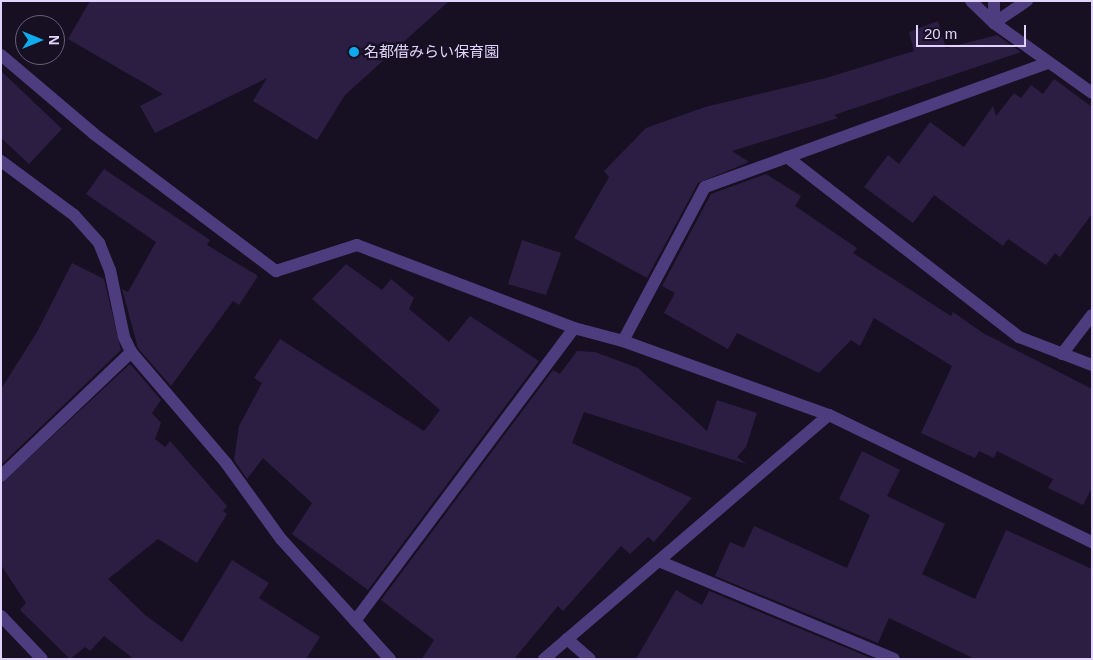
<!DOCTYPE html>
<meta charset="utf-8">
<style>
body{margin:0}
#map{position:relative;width:1093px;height:660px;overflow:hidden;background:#171023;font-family:Arial,"Noto Sans JP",sans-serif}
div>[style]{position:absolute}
.building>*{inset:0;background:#2c1d43}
.minor>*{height:12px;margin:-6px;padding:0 6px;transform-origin:6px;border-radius:6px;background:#4d3d7f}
.dots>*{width:14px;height:14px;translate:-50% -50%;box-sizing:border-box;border:2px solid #171023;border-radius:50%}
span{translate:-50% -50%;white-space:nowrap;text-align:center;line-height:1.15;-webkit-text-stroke:4.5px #171023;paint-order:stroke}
.poi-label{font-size:15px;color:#e1d4fc}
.left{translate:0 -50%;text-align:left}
.frame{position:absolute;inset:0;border:2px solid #e1d4fc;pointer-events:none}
.north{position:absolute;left:15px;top:15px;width:50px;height:50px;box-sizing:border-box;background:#171023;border:1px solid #685e7a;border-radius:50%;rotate:90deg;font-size:14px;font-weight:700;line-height:20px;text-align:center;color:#e1d4fc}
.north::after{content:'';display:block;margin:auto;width:18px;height:22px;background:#0eabee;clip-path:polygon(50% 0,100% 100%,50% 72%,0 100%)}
.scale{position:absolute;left:916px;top:25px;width:110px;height:22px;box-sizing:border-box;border:2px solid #e1d4fc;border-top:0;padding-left:6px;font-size:15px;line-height:18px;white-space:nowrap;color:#e1d4fc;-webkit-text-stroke:4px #171023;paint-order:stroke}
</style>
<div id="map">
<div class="building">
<div style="clip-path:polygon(90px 1px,449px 1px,345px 95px,317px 140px,253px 101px,267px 78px,155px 133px,140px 106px,163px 94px,68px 39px)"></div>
<div style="clip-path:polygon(938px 21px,946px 48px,997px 35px,1021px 52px,834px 115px,838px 118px,732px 151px,749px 162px,698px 183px,647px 278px,574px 238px,609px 177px,604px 171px,646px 128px,705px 107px,826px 78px,914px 51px,909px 32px)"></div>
<div style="clip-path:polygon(1px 71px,62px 129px,29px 164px,1px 138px)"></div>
<div style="clip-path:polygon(1054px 79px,1092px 107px,1092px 214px,1060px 257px,1055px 253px,1046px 265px,1008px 239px,1003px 246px,934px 195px,913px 223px,864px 187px,888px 155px,899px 164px,930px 122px,964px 147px,993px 106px,996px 116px,1014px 93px,1021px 98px,1031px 85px,1043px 94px)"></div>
<div style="clip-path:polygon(104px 169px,210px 240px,207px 245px,258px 276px,239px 305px,233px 301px,171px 386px,138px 348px,122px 289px,128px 292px,156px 242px,86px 194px)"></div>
<div style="clip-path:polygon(766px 174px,801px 196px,795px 206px,857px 248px,853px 253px,951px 316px,953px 312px,983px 333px,1092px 389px,1092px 488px,1083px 505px,1048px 488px,1053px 479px,997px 451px,994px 458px,979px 451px,975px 458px,921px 433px,952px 366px,874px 318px,860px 346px,851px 340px,819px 373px,737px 333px,728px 349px,664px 313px,675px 293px,662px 286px,711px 194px)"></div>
<div style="clip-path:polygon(522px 240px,561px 253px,546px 295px,508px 284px)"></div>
<div style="clip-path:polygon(72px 263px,104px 279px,121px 350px,1px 465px,1px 389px,37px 332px)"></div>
<div style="clip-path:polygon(346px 264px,382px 290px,391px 279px,414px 298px,409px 309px,449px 342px,470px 316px,539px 361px,368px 590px,292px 534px,312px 503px,263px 458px,247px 479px,234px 460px,239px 426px,262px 383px,254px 378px,280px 339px,424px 431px,440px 410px,312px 299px)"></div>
<div style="clip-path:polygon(577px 351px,595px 352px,638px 368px,707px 431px,717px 400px,757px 413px,746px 447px,737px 457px,746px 464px,584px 412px,572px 443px,692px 498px,654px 542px,648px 537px,630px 554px,621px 546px,563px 611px,558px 606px,514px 659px,422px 659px,434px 640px,381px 600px,553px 370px,560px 374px)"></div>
<div style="clip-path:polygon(130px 364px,161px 400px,152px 413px,161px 423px,155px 439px,165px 447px,170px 441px,227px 506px,223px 511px,227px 514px,197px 563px,158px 539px,108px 579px,145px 615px,182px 642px,232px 560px,269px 583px,259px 598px,320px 637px,306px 659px,134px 659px,104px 636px,90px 651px,85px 647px,70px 659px,20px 610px,26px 603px,1px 565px,1px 484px)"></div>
<div style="clip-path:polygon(862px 451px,900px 470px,887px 496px,945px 524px,922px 574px,975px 599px,1006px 530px,1092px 569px,1092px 659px,975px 659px,889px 618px,878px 643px,715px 576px,730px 542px,744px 548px,754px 526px,847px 568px,870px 515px,839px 499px)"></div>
<div style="clip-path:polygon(676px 590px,702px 605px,709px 591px,871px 658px,636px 659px)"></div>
</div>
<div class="minor">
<div style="left:971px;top:1px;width:32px;rotate:44deg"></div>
<div style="left:994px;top:23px;width:120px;rotate:35.5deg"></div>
<div style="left:994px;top:23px;width:40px;rotate:-34deg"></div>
<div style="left:994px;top:23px;width:22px;rotate:-90deg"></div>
<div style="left:1px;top:55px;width:122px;rotate:40.3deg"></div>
<div style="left:94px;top:134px;width:228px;rotate:37deg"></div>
<div style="left:276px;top:271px;width:85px;rotate:-17.8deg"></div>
<div style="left:357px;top:245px;width:232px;rotate:20.9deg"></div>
<div style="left:574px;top:328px;width:51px;rotate:14.9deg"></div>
<div style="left:623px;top:341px;width:219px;rotate:19.8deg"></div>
<div style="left:829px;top:415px;width:292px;rotate:25.8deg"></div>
<div style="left:787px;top:157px;width:294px;rotate:37.8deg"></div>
<div style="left:1019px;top:337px;width:78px;rotate:21deg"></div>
<div style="left:1px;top:161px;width:91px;rotate:36.5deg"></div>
<div style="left:74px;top:215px;width:38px;rotate:48deg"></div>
<div style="left:99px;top:243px;width:29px;rotate:68deg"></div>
<div style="left:110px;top:270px;width:68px;rotate:78.2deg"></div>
<div style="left:124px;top:337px;width:17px;rotate:65deg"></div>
<div style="left:131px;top:352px;width:146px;rotate:49.4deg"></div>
<div style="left:226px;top:463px;width:94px;rotate:54.1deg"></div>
<div style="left:281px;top:539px;width:162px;rotate:47.8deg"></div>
<div style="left:623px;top:341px;width:174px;rotate:-62deg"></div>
<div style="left:705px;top:187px;width:365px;rotate:-19.9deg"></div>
<div style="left:1062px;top:354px;width:49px;rotate:-52.4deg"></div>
<div style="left:1px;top:476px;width:180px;rotate:-43.6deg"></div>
<div style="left:661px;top:562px;width:252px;rotate:22.6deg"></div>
<div style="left:1px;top:616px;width:59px;rotate:46.4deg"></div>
<div style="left:355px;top:621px;width:366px;rotate:-53.2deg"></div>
<div style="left:567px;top:639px;width:30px;rotate:41deg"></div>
<div style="left:544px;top:659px;width:375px;rotate:-40.6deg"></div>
</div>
<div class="dots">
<div style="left:354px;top:52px;background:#0eabee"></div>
</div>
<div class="poi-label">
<span class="left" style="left:364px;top:52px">名都借みらい保育園</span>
</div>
<div class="frame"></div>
<div class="north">N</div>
<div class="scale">20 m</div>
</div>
